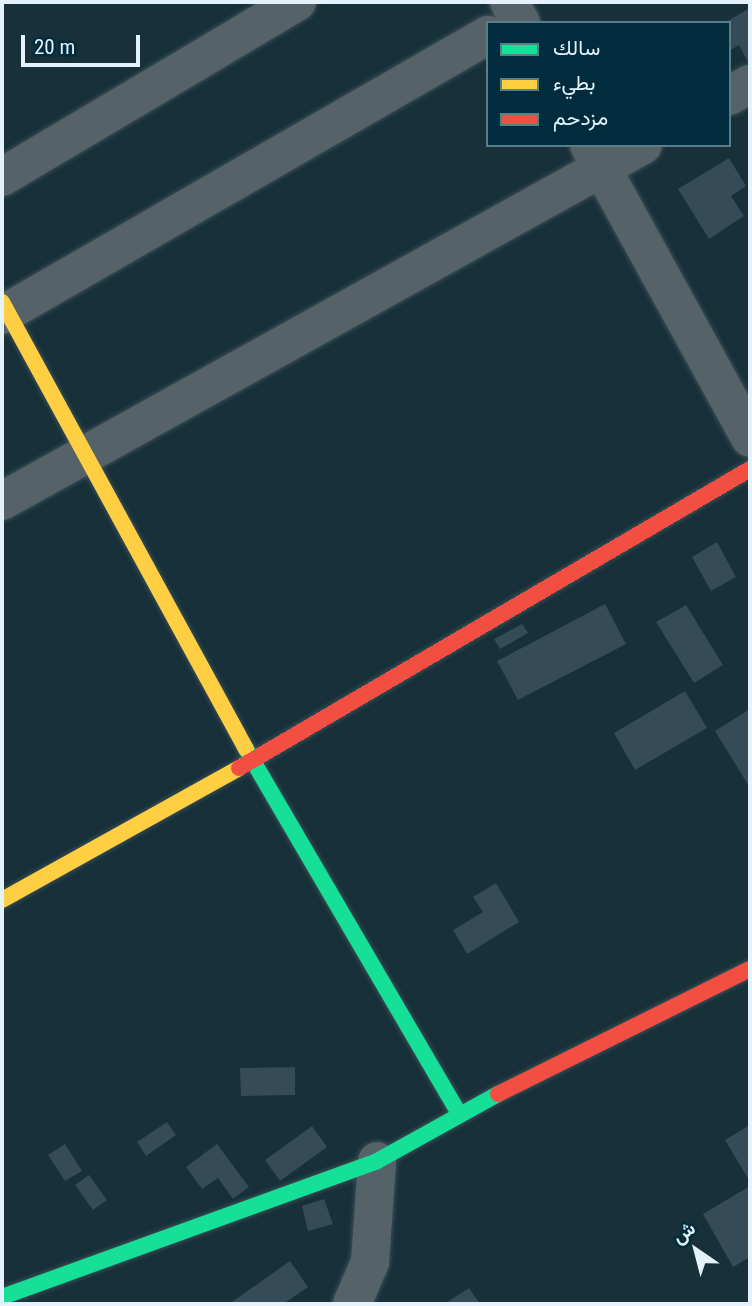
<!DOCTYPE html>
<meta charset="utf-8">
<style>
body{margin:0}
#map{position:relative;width:752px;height:1306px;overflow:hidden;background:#173039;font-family:"Roboto Condensed",Vazirmatn,sans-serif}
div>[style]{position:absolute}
.building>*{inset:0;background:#354b57}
.roads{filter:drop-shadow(0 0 2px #3a4e56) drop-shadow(0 0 2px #3a4e56)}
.street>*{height:38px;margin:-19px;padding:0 19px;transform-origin:19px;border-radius:19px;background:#556268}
.fast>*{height:16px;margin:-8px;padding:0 8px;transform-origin:8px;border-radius:8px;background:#16e098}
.slow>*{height:16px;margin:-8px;padding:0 8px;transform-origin:8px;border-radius:8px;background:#ffcf43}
.jam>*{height:16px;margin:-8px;padding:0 8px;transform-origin:8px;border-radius:8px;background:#f24e42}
span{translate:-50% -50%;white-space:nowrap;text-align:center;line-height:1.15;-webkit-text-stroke:7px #002c3d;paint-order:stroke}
.frame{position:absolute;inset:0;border:4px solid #e4f3fb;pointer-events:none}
.legend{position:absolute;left:486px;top:21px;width:245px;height:126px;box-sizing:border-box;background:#002c3d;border:2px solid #5b7c89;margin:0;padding:9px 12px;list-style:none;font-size:21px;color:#e4f3fb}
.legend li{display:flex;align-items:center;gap:14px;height:35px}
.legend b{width:35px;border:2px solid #5b7c89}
.north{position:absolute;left:661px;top:1215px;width:70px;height:70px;-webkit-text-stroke:5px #002c3d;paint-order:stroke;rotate:325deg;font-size:19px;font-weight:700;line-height:28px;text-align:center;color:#e4f3fb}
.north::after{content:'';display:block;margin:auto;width:24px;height:32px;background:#e4f3fb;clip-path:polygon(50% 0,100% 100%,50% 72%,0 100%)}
.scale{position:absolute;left:21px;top:35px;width:119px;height:32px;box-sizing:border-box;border:4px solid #e4f3fb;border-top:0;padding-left:9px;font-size:21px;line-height:24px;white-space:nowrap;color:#e4f3fb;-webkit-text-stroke:5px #002c3d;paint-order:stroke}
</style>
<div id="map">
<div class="building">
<div style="clip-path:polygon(750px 8px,750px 66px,739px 45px,729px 51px,729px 23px,724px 23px)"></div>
<div style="clip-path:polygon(729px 158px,746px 186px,731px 196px,744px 216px,709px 239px,678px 189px)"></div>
<div style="clip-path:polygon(717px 542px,736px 577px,711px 591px,692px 557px)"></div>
<div style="clip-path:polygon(605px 604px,626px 644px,518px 700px,497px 661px)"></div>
<div style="clip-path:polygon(686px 605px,723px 665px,694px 683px,656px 622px)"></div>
<div style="clip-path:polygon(522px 624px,528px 633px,500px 649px,494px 639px)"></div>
<div style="clip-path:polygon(685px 691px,707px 728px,635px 770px,614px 733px)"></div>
<div style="clip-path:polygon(750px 709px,750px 788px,715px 731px)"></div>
<div style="clip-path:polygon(496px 883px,519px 922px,467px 954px,453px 930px,483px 912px,473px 897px)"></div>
<div style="clip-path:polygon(295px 1067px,295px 1095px,241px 1096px,240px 1068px)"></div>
<div style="clip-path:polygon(167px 1122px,176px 1135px,146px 1156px,137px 1142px)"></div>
<div style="clip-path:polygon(750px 1125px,750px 1182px,725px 1140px)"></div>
<div style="clip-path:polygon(312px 1126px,327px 1147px,280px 1181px,265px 1160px)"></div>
<div style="clip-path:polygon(65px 1144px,82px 1171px,65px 1181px,48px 1155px)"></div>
<div style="clip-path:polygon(217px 1144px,249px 1187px,233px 1199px,218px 1178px,202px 1189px,186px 1167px)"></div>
<div style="clip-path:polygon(89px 1175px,107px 1200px,93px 1210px,75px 1185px)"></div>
<div style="clip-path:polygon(750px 1186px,750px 1257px,733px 1267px,703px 1214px)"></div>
<div style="clip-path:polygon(324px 1199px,333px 1224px,308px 1231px,302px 1206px)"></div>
<div style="clip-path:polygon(290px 1261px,308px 1287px,283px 1304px,229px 1304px)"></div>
<div style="clip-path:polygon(469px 1288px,480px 1304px,444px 1304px)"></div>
</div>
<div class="roads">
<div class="street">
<div style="left:509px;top:2px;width:24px;rotate:60deg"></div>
<div style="left:729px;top:96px;width:24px;rotate:-30deg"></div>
<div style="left:589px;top:145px;width:334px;rotate:61.2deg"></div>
<div style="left:2px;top:177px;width:343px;rotate:-30.7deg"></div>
<div style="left:2px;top:315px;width:561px;rotate:-29.95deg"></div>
<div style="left:2px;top:501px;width:733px;rotate:-29.05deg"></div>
<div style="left:352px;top:1304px;width:46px;rotate:-66.8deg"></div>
<div style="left:370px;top:1262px;width:101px;rotate:-86deg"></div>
</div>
<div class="fast">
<div style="left:246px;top:749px;width:423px;rotate:59.7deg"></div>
<div style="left:2px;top:1297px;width:399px;rotate:-19.9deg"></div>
<div style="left:377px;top:1161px;width:138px;rotate:-29deg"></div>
</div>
<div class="slow">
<div style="left:2px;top:302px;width:509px;rotate:61.37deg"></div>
<div style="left:2px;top:900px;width:271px;rotate:-29.1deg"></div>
</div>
<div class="jam">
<div style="left:239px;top:768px;width:592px;rotate:-30.33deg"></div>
<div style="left:498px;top:1094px;width:281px;rotate:-26.4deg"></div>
</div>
</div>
<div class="frame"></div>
<ul class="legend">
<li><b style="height:9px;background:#16e098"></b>سالك</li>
<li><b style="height:9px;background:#ffcf43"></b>بطيء</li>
<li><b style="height:9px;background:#f24e42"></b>مزدحم</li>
</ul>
<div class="north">ش</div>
<div class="scale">20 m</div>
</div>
